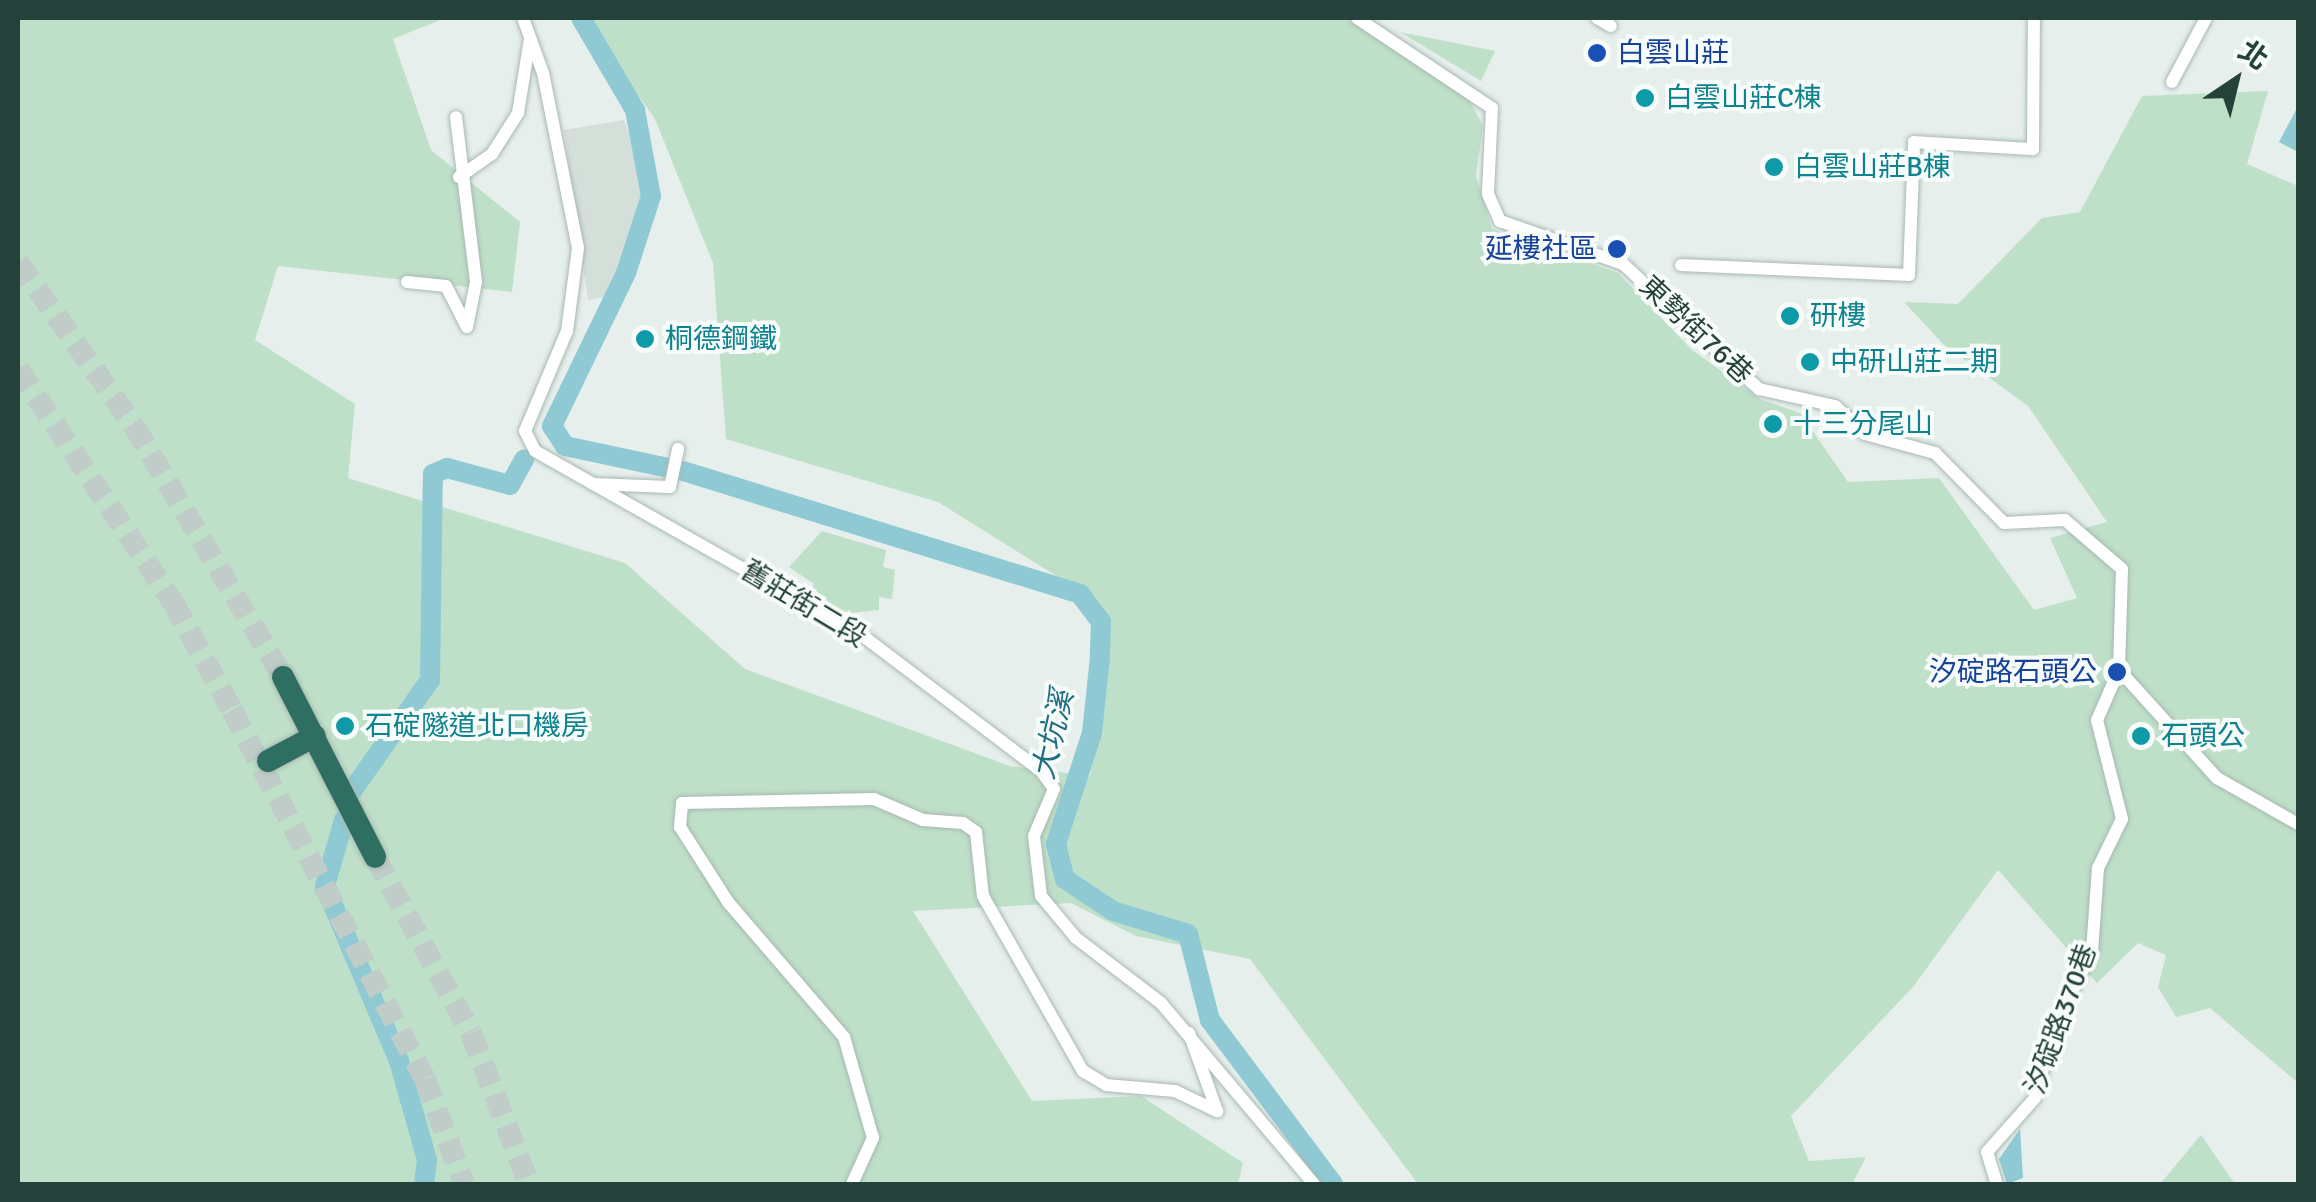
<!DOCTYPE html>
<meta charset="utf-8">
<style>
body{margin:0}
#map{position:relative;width:2316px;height:1202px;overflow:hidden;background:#e6efeb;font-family:Signika,"Noto Sans TC",sans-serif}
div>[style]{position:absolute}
.built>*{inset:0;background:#d4dfda}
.green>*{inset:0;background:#bfe0c8}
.water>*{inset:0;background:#8ec9d4}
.stream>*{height:4px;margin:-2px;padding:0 2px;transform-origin:2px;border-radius:2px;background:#8ec9d4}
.river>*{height:20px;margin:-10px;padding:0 10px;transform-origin:10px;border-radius:10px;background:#8ec9d4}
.highway-tunnel>*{height:22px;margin-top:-11px;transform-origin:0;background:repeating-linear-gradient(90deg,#bfccc8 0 22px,transparent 0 33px)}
.roads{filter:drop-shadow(0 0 2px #a8b8b2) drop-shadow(0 0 2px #a8b8b2)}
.street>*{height:12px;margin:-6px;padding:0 6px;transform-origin:6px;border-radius:6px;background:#fff}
.highway>*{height:22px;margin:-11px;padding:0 11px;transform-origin:11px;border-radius:11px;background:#2f6f62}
.dots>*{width:28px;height:28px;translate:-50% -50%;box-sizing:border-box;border:5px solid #f7fbf9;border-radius:50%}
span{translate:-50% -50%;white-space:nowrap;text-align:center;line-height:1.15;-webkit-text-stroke:8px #f7fbf9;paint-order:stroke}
.transit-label{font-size:28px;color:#164399}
.left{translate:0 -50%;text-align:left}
.right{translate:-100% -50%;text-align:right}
.culture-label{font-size:28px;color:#0d838f}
.street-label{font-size:28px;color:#24423a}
.water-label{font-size:30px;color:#1c6f80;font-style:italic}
.frame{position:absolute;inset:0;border:20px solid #24423a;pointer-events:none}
.north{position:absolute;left:2186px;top:30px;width:100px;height:100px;-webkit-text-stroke:8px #f7fbf9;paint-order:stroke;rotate:35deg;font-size:28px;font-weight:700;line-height:40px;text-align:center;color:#24423a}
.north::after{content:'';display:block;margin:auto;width:35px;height:45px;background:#24423a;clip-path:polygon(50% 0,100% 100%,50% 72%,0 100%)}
</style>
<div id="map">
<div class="built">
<div style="clip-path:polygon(624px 120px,644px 176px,643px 208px,609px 296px,588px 300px,564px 130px)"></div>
</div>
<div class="green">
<div style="clip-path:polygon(18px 18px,445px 18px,393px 39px,431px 150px,520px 222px,512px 292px,278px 266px,255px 340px,355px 404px,348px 478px,625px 563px,745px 669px,1010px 766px,1090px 776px,1109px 662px,1082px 592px,938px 502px,726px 439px,713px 263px,655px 119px,584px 18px,1352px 18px,1468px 97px,1483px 126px,1476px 175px,1492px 229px,1618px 273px,1691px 349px,1760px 399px,1800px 413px,1848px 482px,1939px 478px,2034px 610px,2077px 598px,2050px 538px,2107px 522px,2028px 406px,1943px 344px,1904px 302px,1958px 304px,2042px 218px,2080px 212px,2142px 96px,2268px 91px,2247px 164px,2298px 186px,2298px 1083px,2210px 1008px,2176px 1017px,2158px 987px,2166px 955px,2138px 943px,2097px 983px,1998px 870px,1913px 987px,1791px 1116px,1809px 1161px,1866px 1157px,1852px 1184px,1418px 1184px,1250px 959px,1136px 936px,1071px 903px,913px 911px,1032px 1101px,1141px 1096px,1243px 1163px,1238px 1184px,18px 1184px)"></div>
<div style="clip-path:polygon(1400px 32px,1495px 51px,1481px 81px)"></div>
<div style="clip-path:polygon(822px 531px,886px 550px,883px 567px,895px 570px,892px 599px,879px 597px,879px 610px,841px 614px,807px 599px,814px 584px,789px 567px)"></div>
<div style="clip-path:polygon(2201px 1135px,2235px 1184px,2160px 1184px)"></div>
</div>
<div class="water">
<div style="clip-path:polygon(2297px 108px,2298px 109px,2298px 152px,2279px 142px)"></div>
<div style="clip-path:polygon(2020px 1129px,2023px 1178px,2007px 1184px,1999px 1159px)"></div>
</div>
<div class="stream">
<div style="left:1312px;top:1167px;width:4px;rotate:-45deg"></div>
<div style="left:1296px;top:1184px;width:2px"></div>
</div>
<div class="river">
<div style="left:581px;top:18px;width:107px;rotate:59.6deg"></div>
<div style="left:635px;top:110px;width:87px;rotate:79.5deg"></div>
<div style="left:651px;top:196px;width:81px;rotate:108deg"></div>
<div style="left:626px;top:273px;width:170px;rotate:115.8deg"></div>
<div style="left:552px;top:426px;width:24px;rotate:57deg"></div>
<div style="left:565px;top:446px;width:101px;rotate:12deg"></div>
<div style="left:683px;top:471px;width:416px;rotate:17.2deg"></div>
<div style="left:1080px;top:594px;width:35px;rotate:53deg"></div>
<div style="left:1101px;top:622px;width:35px;rotate:92deg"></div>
<div style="left:1100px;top:657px;width:76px;rotate:96deg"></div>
<div style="left:1092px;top:733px;width:117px;rotate:108deg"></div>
<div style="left:1056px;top:844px;width:36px;rotate:76deg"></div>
<div style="left:1065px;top:879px;width:58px;rotate:33.7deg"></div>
<div style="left:1113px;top:911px;width:78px;rotate:17deg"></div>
<div style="left:1188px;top:934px;width:89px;rotate:75.7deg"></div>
<div style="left:1210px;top:1020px;width:205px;rotate:53.1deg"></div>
<div style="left:352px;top:791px;width:136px;rotate:-54.9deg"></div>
<div style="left:430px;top:680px;width:206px;rotate:-89.2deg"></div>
<div style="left:433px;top:474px;width:15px;rotate:-23deg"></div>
<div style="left:447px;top:468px;width:65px;rotate:15.1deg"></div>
<div style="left:510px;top:485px;width:29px;rotate:-61deg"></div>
<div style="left:344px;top:820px;width:69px;rotate:106.1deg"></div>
<div style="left:325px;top:886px;width:190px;rotate:67.1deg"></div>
<div style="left:399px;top:1061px;width:103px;rotate:74.2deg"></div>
<div style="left:427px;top:1160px;width:24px;rotate:97deg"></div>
</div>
<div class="highway-tunnel">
<div style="left:18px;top:262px;width:201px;rotate:54.7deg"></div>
<div style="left:134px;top:426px;width:292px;rotate:59.3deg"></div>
<div style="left:18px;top:369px;width:280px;rotate:56.4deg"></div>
<div style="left:173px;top:602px;width:123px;rotate:61.4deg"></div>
<div style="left:232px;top:710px;width:416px;rotate:62.4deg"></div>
<div style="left:425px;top:1079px;width:112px;rotate:69.6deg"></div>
<div style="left:375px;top:857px;width:200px;rotate:61.4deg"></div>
<div style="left:471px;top:1033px;width:162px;rotate:69deg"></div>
</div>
<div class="roads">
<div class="street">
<div style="left:523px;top:18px;width:59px;rotate:70deg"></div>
<div style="left:543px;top:73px;width:178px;rotate:78.7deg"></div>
<div style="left:578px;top:248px;width:84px;rotate:97.5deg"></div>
<div style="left:567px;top:331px;width:108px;rotate:112.8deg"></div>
<div style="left:525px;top:431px;width:22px;rotate:63deg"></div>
<div style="left:535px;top:451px;width:382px;rotate:29.5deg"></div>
<div style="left:867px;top:639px;width:218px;rotate:37.2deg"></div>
<div style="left:1041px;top:771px;width:22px;rotate:54deg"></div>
<div style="left:1054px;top:789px;width:51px;rotate:113.1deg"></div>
<div style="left:1034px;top:836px;width:60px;rotate:83.3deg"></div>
<div style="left:1041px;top:896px;width:55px;rotate:50.2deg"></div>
<div style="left:1076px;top:938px;width:107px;rotate:37.4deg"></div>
<div style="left:1161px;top:1003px;width:237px;rotate:49.8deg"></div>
<div style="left:1357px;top:18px;width:162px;rotate:33.7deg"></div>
<div style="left:1492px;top:108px;width:86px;rotate:92.7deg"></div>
<div style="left:1488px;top:194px;width:30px;rotate:66deg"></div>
<div style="left:1500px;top:221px;width:130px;rotate:19.3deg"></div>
<div style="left:1623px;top:264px;width:185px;rotate:42.6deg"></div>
<div style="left:1759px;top:389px;width:78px;rotate:12.6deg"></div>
<div style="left:1835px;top:406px;width:41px;rotate:43deg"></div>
<div style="left:1865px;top:434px;width:73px;rotate:15.2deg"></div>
<div style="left:1935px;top:453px;width:98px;rotate:45.4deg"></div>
<div style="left:2004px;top:523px;width:61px;rotate:-2.8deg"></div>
<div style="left:2065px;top:520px;width:75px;rotate:40.7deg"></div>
<div style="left:2122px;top:569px;width:101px;rotate:91.7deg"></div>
<div style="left:2119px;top:670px;width:55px;rotate:113.7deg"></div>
<div style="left:2097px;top:720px;width:102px;rotate:75.8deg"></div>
<div style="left:2122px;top:819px;width:55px;rotate:116.1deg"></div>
<div style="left:2098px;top:868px;width:83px;rotate:94.1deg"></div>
<div style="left:2092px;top:951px;width:89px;rotate:116deg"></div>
<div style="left:2053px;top:1031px;width:69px;rotate:105deg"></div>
<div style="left:2035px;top:1098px;width:72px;rotate:131.6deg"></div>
<div style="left:1987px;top:1152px;width:34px;rotate:73deg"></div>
<div style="left:1597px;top:18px;width:16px;rotate:30deg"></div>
<div style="left:2172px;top:82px;width:72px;rotate:-62deg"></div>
<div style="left:459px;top:177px;width:40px;rotate:-34.9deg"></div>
<div style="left:492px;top:154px;width:49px;rotate:-57.6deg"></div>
<div style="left:518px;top:113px;width:75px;rotate:-80.8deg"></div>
<div style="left:1681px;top:265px;width:228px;rotate:2.5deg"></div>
<div style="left:1909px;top:275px;width:133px;rotate:-87.8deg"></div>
<div style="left:1914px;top:142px;width:119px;rotate:3.4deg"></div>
<div style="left:2033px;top:149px;width:131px;rotate:-89.6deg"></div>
<div style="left:407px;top:282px;width:39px;rotate:6deg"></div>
<div style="left:446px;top:286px;width:46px;rotate:62.9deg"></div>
<div style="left:467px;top:327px;width:46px;rotate:-78.7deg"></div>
<div style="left:476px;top:282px;width:166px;rotate:-96.9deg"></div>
<div style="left:593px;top:484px;width:77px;rotate:2.2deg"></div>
<div style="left:670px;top:487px;width:39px;rotate:-78deg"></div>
<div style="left:2119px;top:670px;width:146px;rotate:47.8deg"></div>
<div style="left:2217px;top:778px;width:93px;rotate:29.6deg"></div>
<div style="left:852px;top:1184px;width:51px;rotate:-65.5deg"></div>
<div style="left:873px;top:1138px;width:105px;rotate:-106deg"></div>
<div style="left:844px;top:1037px;width:178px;rotate:-130.7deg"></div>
<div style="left:728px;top:902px;width:89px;rotate:-122.6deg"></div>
<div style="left:680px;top:827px;width:24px;rotate:-85deg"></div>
<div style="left:682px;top:803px;width:192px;rotate:-1.2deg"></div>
<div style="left:874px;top:799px;width:53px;rotate:23.2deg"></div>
<div style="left:923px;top:820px;width:40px;rotate:4.3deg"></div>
<div style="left:963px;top:823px;width:16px;rotate:35deg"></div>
<div style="left:976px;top:832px;width:64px;rotate:83.8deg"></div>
<div style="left:983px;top:896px;width:202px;rotate:60.3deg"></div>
<div style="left:1083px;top:1071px;width:27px;rotate:31deg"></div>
<div style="left:1106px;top:1085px;width:69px;rotate:5deg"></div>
<div style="left:1175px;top:1091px;width:47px;rotate:25.5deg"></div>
<div style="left:1217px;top:1111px;width:83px;rotate:-109.7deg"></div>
</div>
<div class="highway">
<div style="left:283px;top:677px;width:202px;rotate:62.9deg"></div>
<div style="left:268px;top:761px;width:53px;rotate:-28deg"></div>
</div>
</div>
<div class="dots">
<div style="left:1597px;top:53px;background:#1a4fb4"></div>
<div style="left:1645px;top:98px;background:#0f9aa8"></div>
<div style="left:1774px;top:167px;background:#0f9aa8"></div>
<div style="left:1617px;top:249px;background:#1a4fb4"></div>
<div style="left:1790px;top:316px;background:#0f9aa8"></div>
<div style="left:645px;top:339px;background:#0f9aa8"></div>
<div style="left:1810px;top:362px;background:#0f9aa8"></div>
<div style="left:1773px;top:424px;background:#0f9aa8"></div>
<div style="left:2117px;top:672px;background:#1a4fb4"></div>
<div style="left:345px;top:726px;background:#0f9aa8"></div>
<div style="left:2141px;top:736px;background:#0f9aa8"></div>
</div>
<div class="transit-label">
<span class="left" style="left:1617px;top:53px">白雲山莊</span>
<span class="right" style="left:1597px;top:249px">延樓社區</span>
<span class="right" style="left:2097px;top:672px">汐碇路石頭公</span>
</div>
<div class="culture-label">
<span class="left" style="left:1665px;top:98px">白雲山莊C棟</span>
<span class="left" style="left:1794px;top:167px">白雲山莊B棟</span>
<span class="left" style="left:1810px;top:316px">研樓</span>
<span class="left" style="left:665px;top:339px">桐德鋼鐵</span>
<span class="left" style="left:1830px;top:362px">中研山莊二期</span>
<span class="left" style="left:1793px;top:424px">十三分尾山</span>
<span class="left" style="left:365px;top:726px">石碇隧道北口機房</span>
<span class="left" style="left:2161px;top:736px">石頭公</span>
</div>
<div class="street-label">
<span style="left:1696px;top:330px;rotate:43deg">東勢街76巷</span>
<span style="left:804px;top:604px;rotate:31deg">舊莊街二段</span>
<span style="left:2061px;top:1019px;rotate:-70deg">汐碇路370巷</span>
</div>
<div class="water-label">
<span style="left:1054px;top:735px;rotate:-77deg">大坑溪</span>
</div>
<div class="frame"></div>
<div class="north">北</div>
</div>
